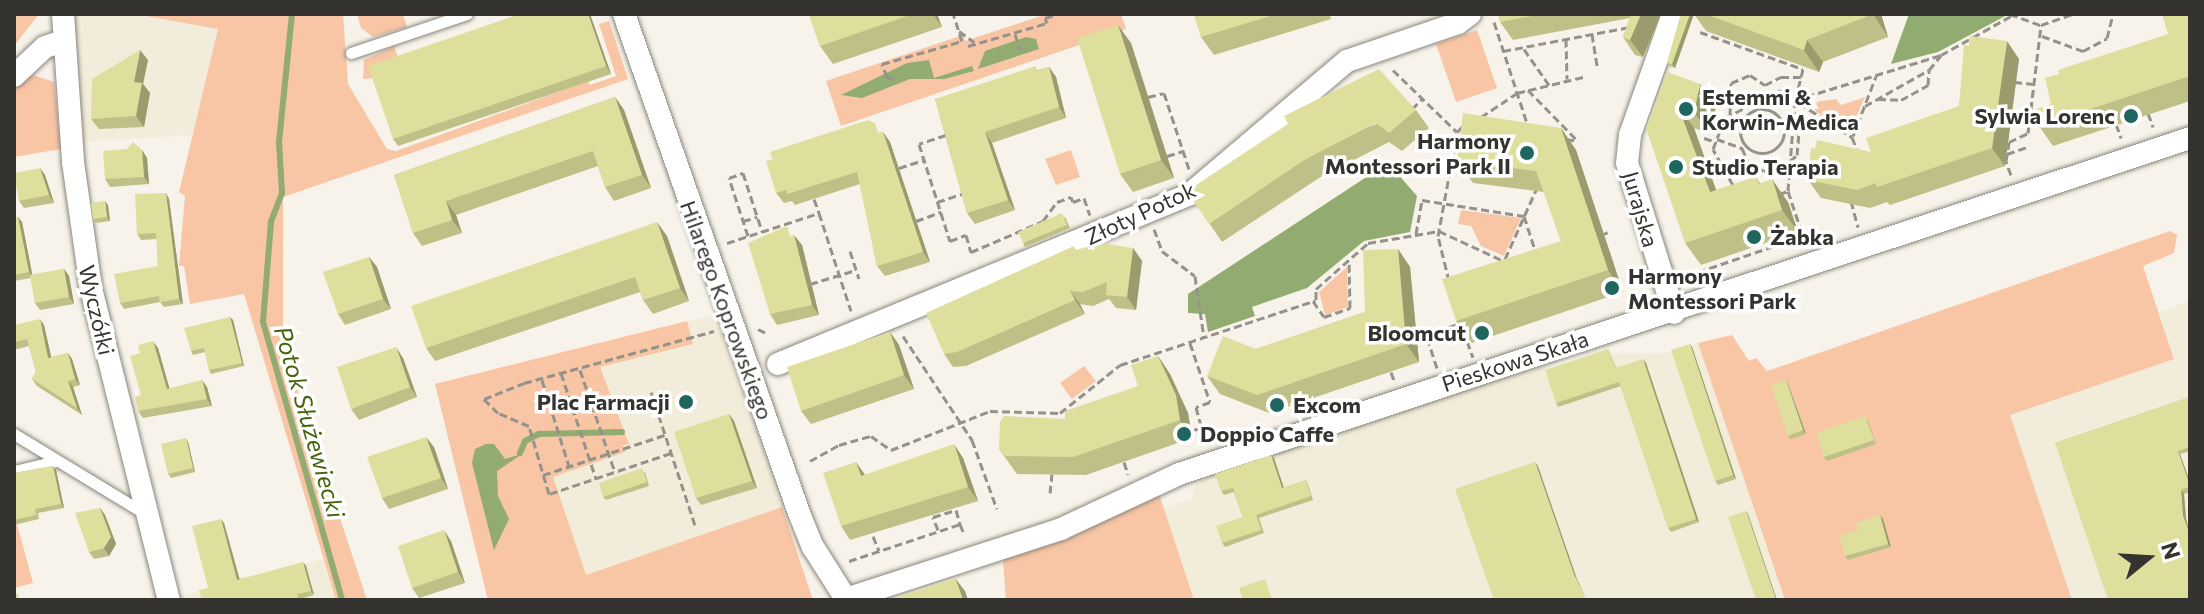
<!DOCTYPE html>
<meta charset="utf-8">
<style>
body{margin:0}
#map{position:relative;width:2204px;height:614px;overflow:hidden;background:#f7f3ea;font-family:Commissioner,sans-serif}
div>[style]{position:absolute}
.built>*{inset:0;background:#f2ecda}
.green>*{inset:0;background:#f8c5a5}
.water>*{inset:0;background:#91ab71}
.stream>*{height:6px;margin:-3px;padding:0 3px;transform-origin:3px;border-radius:3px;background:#91ab71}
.path>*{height:3px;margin-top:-1.5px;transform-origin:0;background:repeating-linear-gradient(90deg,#95928c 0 8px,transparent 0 12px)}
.path>.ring{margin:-1.5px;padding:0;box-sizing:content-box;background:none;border:3px solid #95928c;border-radius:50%}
.roads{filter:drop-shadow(0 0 2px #89867d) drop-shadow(0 0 2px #89867d)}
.lane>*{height:11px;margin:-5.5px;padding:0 5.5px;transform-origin:5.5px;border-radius:5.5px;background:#fff}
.street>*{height:22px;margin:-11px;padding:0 11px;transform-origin:11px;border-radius:11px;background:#fff}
.wall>*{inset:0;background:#bfc087}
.shaded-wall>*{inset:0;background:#9b9c6e}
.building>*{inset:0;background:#dedf9d}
.dots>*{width:22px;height:22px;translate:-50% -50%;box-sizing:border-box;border:4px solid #fff;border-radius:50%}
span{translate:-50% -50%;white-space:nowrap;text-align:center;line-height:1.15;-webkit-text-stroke:7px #fff;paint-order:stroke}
.poi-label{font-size:22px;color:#34332f;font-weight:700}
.left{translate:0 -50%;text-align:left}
.right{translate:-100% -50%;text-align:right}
.street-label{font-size:22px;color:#34332f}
.water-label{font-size:24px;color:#45630a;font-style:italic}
.frame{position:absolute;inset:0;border:16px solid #34332f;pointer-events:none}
.north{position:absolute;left:2108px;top:518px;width:80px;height:80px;-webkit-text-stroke:6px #fff;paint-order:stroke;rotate:72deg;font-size:22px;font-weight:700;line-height:32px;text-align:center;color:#34332f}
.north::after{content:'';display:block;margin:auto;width:28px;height:36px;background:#34332f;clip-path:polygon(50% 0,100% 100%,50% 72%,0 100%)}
</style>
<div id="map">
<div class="built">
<div style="clip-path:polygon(74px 14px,146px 16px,218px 28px,194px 135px,81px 142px)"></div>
<div style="clip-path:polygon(2190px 301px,2190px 600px,2072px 600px,2010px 415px,2174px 359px,2159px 312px)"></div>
<div style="clip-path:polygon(717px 314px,782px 507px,586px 576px,488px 600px,435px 384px)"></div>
<div style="clip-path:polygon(1698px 343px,1785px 600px,1194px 600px,1163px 508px,1191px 499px,1195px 486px,1211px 475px,1544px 365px,1548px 374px,1611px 353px,1668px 353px)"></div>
<div style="clip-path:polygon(323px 559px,336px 600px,178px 600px,183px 595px)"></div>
</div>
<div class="green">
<div style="clip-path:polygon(14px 14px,39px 14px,14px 46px)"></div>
<div style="clip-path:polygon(77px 14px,343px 14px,348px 84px,387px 149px,396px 151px,588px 81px,590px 85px,616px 76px,599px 24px,609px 21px,628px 79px,283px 197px,283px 346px,367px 600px,336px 600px,244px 294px,190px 304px,184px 266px,179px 266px,185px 196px,179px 192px,218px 29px,146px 16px)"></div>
<div style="clip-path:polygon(357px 14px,403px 14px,407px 27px,373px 37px,361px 28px)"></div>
<div style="clip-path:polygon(1047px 14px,1121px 14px,1126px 29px,841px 126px,826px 81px,963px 35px,965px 41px)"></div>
<div style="clip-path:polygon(1477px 30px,1497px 88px,1456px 102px,1436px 44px)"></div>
<div style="clip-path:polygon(394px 46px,399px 60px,375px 78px,363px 79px,364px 60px)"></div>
<div style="clip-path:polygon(33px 75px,54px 82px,61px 149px,14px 157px,14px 84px)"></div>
<div style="clip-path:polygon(1865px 97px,1853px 124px,1843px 129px,1815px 111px,1817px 102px,1836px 99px,1841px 105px)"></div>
<div style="clip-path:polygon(1071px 150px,1080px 177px,1056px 185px,1045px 159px)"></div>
<div style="clip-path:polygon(1461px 210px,1521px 218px,1504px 256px,1481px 246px,1471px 226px,1458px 224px)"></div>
<div style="clip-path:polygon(2170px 231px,2177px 235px,2174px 253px,2143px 266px,2174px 359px,2010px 415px,2072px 600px,1785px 600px,1698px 343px,1732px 335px,1749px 361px,1756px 358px,1767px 371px)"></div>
<div style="clip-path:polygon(1347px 267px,1348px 307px,1325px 315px,1319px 292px)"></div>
<div style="clip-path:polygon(687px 321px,693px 344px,600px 367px,629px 444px,623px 446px,625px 452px,553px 477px,586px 575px,782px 507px,813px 600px,488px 600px,435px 384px)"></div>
<div style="clip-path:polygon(1084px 366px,1096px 381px,1072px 399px,1060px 383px)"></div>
<div style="clip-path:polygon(1159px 494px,1194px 600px,1006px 600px,1003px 560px)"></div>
<div style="clip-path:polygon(17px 524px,33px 583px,14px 588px,14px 525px)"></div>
</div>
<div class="water">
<div style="clip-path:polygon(1909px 14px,2009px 14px,1938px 52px,1891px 64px)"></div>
<div style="clip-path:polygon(1026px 37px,1036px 39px,1039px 49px,978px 69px,985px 51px)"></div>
<div style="clip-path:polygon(929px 60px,934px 78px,972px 66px,974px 71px,944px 79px,910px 79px,862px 98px,841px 95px,907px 63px)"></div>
<div style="clip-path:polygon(1396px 172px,1417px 196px,1410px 232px,1364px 241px,1307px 288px,1252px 307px,1255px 316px,1208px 332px,1205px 314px,1188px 313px,1188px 294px,1368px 176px)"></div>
<div style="clip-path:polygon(486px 444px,494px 444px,505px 459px,522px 454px,497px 471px,498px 496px,509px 519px,494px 550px,472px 463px,475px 449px)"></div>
</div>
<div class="stream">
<div style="left:292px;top:14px;width:129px;rotate:95.8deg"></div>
<div style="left:279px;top:142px;width:51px;rotate:86.6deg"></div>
<div style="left:282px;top:193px;width:31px;rotate:111deg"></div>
<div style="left:271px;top:222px;width:100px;rotate:94.6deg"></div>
<div style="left:263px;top:322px;width:289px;rotate:74.1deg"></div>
<div style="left:520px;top:453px;width:13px;rotate:-67deg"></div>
<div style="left:525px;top:441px;width:16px;rotate:-27deg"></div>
<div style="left:539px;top:434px;width:83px;rotate:-1.4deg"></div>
</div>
<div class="path">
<div style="left:1066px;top:14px;width:13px"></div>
<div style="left:1147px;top:14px;width:10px"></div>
<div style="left:2010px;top:14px;width:33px;rotate:20deg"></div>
<div style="left:2041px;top:25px;width:34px;rotate:-19deg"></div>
<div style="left:1494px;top:22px;width:109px;rotate:71.9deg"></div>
<div style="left:959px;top:31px;width:19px;rotate:36deg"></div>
<div style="left:1700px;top:32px;width:109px;rotate:19.8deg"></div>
<div style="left:1803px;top:69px;width:32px;rotate:104deg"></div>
<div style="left:1015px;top:34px;width:16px;rotate:72deg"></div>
<div style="left:1592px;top:34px;width:32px;rotate:81deg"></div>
<div style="left:2042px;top:36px;width:44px;rotate:20.1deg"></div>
<div style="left:2083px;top:51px;width:27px;rotate:-28deg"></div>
<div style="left:2107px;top:38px;width:25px;rotate:-76deg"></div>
<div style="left:1566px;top:39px;width:40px;rotate:88.6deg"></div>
<div style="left:968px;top:46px;width:82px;rotate:-16.2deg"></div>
<div style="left:1047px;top:23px;width:5px;rotate:-112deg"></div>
<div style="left:1045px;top:18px;width:14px;rotate:-17deg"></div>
<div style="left:1524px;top:49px;width:44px;rotate:55.2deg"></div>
<div style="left:1503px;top:51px;width:129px;rotate:-10.7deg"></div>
<div style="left:1393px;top:70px;width:89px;rotate:44.1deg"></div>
<div style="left:894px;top:79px;width:7px;rotate:-164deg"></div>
<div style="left:887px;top:77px;width:14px;rotate:-111deg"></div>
<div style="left:882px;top:64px;width:83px;rotate:-16deg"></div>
<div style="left:962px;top:41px;width:28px;rotate:-108deg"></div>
<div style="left:2014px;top:82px;width:20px;rotate:6deg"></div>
<div style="left:1528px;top:90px;width:71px;rotate:45.6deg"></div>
<div style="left:1148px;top:97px;width:16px;rotate:-14deg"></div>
<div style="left:1164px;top:93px;width:80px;rotate:71.8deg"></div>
<div style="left:1878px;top:99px;width:23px;rotate:2deg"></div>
<div style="left:1901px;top:100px;width:31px;rotate:-29deg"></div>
<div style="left:1928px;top:85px;width:15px;rotate:-86deg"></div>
<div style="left:1865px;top:106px;width:73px;rotate:-29.4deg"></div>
<div style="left:1929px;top:70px;width:19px;rotate:-51deg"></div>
<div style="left:1412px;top:109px;width:14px;rotate:-45deg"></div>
<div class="ring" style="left:1740px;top:109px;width:41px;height:41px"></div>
<div style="left:2148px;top:113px;width:15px;rotate:70deg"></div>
<div style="left:1730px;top:115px;width:32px;rotate:-88deg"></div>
<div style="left:1731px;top:83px;width:21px;rotate:-23deg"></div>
<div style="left:1750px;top:75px;width:18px;rotate:34deg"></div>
<div style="left:1765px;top:85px;width:18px;rotate:-27deg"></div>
<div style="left:1781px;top:77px;width:20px"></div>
<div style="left:1481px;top:117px;width:43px;rotate:-33.7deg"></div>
<div style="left:1517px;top:93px;width:68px;rotate:-13.6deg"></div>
<div style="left:2116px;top:124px;width:15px;rotate:70deg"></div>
<div style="left:946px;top:135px;width:28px;rotate:162deg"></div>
<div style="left:919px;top:144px;width:102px;rotate:72.3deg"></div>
<div style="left:950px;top:241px;width:17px;rotate:-21deg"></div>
<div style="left:966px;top:235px;width:18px;rotate:74deg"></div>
<div style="left:971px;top:252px;width:78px;rotate:-23.3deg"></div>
<div style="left:1043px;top:221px;width:24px;rotate:-54deg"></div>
<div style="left:1057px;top:202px;width:15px;rotate:-20deg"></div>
<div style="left:1071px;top:197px;width:5px;rotate:68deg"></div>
<div style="left:1073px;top:202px;width:12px;rotate:-20deg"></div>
<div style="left:1084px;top:198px;width:18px;rotate:71deg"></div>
<div style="left:1853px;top:136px;width:64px;rotate:-69deg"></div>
<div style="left:1704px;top:138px;width:13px;rotate:18deg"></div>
<div style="left:1566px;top:139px;width:12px;rotate:9deg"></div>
<div style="left:1717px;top:139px;width:27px;rotate:20deg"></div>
<div style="left:1742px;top:148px;width:15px;rotate:67deg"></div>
<div style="left:1748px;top:162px;width:18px;rotate:29deg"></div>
<div style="left:1764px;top:171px;width:25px;rotate:-9deg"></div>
<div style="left:2007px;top:154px;width:24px;rotate:-19deg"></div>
<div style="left:1167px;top:156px;width:17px;rotate:-17deg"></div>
<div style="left:1790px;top:161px;width:9px;rotate:-41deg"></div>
<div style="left:1797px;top:155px;width:33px;rotate:-85deg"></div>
<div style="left:1800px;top:122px;width:8px;rotate:-135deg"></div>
<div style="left:899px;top:168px;width:26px;rotate:-18deg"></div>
<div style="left:1707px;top:170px;width:16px;rotate:-18deg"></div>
<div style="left:2011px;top:175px;width:15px;rotate:-110deg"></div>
<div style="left:2006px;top:161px;width:19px;rotate:-81deg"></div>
<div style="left:2009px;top:142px;width:21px;rotate:-25deg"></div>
<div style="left:2028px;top:133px;width:109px;rotate:-83.1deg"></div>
<div style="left:1733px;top:185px;width:41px;rotate:-119.1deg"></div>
<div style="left:1713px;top:149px;width:33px;rotate:-69deg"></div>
<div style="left:1725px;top:118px;width:61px;rotate:-27.4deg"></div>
<div style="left:1779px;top:90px;width:87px;rotate:32.8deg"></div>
<div style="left:1852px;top:137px;width:14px;rotate:69deg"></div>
<div style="left:1788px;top:191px;width:47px;rotate:71.6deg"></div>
<div style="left:1779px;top:194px;width:9px;rotate:-18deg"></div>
<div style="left:1788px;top:191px;width:91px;rotate:-85.6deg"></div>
<div style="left:1795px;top:100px;width:153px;rotate:-17.1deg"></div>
<div style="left:1941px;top:55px;width:82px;rotate:-29.1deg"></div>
<div style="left:814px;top:199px;width:15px;rotate:70deg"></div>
<div style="left:1851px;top:201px;width:27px;rotate:75deg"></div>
<div style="left:937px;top:202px;width:28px;rotate:-18deg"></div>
<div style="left:743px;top:221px;width:15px;rotate:-16deg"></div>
<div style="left:916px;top:221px;width:27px;rotate:-20deg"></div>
<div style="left:1154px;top:229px;width:23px;rotate:70deg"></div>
<div style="left:1162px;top:251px;width:41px;rotate:37.1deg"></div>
<div style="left:1195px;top:276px;width:63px;rotate:81.7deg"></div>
<div style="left:1416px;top:234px;width:35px;rotate:-80deg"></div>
<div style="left:1422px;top:200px;width:103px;rotate:8.9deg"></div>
<div style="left:1524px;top:216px;width:35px;rotate:72deg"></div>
<div style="left:1604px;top:234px;width:4px;rotate:-27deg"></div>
<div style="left:748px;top:236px;width:61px;rotate:-108.1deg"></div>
<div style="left:729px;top:178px;width:15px;rotate:-20deg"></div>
<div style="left:743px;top:173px;width:61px;rotate:71.9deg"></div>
<div style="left:727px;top:243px;width:97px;rotate:-18.1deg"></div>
<div style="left:819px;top:213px;width:103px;rotate:71.9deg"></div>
<div style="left:850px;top:251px;width:29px;rotate:72deg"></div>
<div style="left:1505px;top:259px;width:76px;rotate:-65.8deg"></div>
<div style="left:1698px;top:272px;width:111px;rotate:-18.9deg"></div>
<div style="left:1803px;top:236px;width:13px;rotate:23deg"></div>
<div style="left:1449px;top:281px;width:46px;rotate:-103.7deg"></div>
<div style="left:1438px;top:236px;width:106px;rotate:-79.6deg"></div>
<div style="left:1457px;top:132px;width:8px;rotate:-45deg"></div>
<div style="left:810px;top:284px;width:48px;rotate:-16.9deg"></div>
<div style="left:1313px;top:301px;width:19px;rotate:55deg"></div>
<div style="left:1324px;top:317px;width:28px;rotate:-19deg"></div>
<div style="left:1350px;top:308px;width:48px;rotate:-91.2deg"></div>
<div style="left:758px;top:329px;width:11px;rotate:27deg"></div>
<div style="left:1463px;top:330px;width:29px;rotate:70deg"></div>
<div style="left:1417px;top:335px;width:9px"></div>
<div style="left:903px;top:336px;width:125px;rotate:56.4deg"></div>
<div style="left:972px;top:440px;width:73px;rotate:70.1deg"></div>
<div style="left:1190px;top:343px;width:62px;rotate:71.3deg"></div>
<div style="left:1210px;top:402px;width:15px;rotate:160deg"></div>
<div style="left:1196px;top:407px;width:38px;rotate:75deg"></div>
<div style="left:1437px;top:368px;width:35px;rotate:-108deg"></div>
<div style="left:1426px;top:335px;width:37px;rotate:-19deg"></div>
<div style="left:580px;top:370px;width:108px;rotate:71.1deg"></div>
<div style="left:1391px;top:372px;width:12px;rotate:70deg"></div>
<div style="left:561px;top:373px;width:112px;rotate:71.7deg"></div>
<div style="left:542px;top:380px;width:90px;rotate:72.6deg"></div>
<div style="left:651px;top:392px;width:140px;rotate:71.7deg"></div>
<div style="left:1190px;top:431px;width:14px;rotate:-17deg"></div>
<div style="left:671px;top:453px;width:129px;rotate:161.4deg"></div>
<div style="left:549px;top:494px;width:71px;rotate:-106.4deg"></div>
<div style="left:529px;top:426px;width:34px;rotate:-157deg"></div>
<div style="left:498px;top:413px;width:20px;rotate:-135deg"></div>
<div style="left:484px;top:399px;width:43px;rotate:-21.8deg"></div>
<div style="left:524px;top:383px;width:197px;rotate:-15.3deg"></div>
<div style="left:810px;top:461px;width:33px;rotate:-29deg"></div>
<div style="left:839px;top:445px;width:33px;rotate:-16deg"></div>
<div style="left:871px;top:436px;width:24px;rotate:35deg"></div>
<div style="left:891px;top:450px;width:106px;rotate:-21.5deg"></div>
<div style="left:990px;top:411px;width:70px;rotate:1.6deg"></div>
<div style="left:1060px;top:413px;width:77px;rotate:-38.7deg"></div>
<div style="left:1120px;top:365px;width:206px;rotate:-18.3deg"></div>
<div style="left:1316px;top:300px;width:11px;rotate:-90deg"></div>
<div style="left:1316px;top:289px;width:69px;rotate:-41.5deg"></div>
<div style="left:1368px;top:243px;width:72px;rotate:-9.6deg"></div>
<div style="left:1439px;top:231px;width:74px;rotate:24.8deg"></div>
<div style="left:1124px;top:462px;width:13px;rotate:72deg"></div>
<div style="left:543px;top:475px;width:128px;rotate:-18.2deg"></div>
<div style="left:1050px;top:493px;width:19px;rotate:-84deg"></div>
<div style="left:938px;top:530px;width:14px;rotate:-111deg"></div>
<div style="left:933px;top:517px;width:24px;rotate:-17deg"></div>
<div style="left:956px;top:510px;width:15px;rotate:74deg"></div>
<div style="left:873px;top:536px;width:16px;rotate:68deg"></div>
<div style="left:849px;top:561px;width:117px;rotate:-18.4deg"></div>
<div style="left:960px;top:524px;width:11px;rotate:68deg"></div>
</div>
<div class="roads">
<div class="lane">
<div style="left:351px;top:53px;width:122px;rotate:-18.6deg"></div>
<div style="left:14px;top:434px;width:156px;rotate:31.3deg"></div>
<div style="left:14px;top:471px;width:43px;rotate:-13.4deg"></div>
</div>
<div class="street">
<div style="left:63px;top:14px;width:148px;rotate:86.1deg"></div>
<div style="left:73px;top:162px;width:127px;rotate:81.9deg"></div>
<div style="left:91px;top:288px;width:322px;rotate:76deg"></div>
<div style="left:624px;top:14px;width:529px;rotate:70.67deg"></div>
<div style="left:799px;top:513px;width:37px;rotate:68deg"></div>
<div style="left:813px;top:547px;width:62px;rotate:57.6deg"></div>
<div style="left:846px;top:599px;width:226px;rotate:-18deg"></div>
<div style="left:1061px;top:529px;width:130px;rotate:-25deg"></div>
<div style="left:1179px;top:474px;width:1065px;rotate:-18.38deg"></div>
<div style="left:1673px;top:14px;width:128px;rotate:109.6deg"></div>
<div style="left:1630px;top:135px;width:28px;rotate:96deg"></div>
<div style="left:1627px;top:163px;width:157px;rotate:72.6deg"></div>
<div style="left:14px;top:76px;width:42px;rotate:-43.1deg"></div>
<div style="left:45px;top:47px;width:20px;rotate:-18deg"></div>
<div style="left:778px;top:364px;width:446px;rotate:-22.4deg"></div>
<div style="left:1190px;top:194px;width:206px;rotate:-40.3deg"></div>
<div style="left:1347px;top:61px;width:117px;rotate:-18.9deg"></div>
<div style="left:1458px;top:23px;width:15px;rotate:-37deg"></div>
</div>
</div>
<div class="wall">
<div style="clip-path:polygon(520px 14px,590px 14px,611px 74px,398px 146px,393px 139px)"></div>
<div style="clip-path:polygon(809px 14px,937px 14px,942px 27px,833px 64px,820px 46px)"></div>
<div style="clip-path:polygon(1194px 14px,1334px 14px,1330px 15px,1331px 19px,1214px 55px,1201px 37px)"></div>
<div style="clip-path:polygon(1498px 14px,1661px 14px,1643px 57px,1635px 55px,1623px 37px,1630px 18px,1513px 40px,1500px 22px)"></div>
<div style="clip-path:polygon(1681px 14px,1881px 14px,1888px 37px,1823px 62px,1819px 72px,1706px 31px,1694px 14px,1675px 68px,1669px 66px,1667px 63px)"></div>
<div style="clip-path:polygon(2190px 14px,2190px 101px,2053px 146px,2039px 126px,2051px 104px,2168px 34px)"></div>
<div style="clip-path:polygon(1131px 43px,1174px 178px,1133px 192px,1120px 174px)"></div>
<div style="clip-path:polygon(1969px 46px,2019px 59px,2005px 166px,1890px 205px,1887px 202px,1870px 208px,1821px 198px,1808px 180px,1871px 152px,1959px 106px)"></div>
<div style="clip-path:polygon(148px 60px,143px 84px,150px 93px,144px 127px,99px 129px,91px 119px)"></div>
<div style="clip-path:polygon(1049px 67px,1056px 77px,1066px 118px,992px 143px,1015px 210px,975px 224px,967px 213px,935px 99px)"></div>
<div style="clip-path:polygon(1667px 72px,1716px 106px,1710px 134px,1694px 128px,1716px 190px,1756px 177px,1760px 183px,1788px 202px,1798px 232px,1701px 265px,1685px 243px)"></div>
<div style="clip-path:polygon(615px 97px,624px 110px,651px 188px,614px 201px,605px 187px,598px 166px,456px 215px,462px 233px,422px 246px,413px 233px,394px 175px)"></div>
<div style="clip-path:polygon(1416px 110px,1429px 128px,1402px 151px,1389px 142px,1319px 178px,1222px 242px,1187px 191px)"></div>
<div style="clip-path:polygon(1561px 128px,1576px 150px,1623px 292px,1472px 343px,1456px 321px,1561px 241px,1544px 192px,1473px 183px,1457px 161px)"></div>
<div style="clip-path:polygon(883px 132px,890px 142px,930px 262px,885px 276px,877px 266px,860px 184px,795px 205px,792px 201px,784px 203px,776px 193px,773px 159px)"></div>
<div style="clip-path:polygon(142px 150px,147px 158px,149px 184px,110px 187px,105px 179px)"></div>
<div style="clip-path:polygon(40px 168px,45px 175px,54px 203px,24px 208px,19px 201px)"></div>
<div style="clip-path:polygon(166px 193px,169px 199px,183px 304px,164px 307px,160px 302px,124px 309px,120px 303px,158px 266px,157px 239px,141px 240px,137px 234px)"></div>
<div style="clip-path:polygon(108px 205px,110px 221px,96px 223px,93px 219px)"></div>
<div style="clip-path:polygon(18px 217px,22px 222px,32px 275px,64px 269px,69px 276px,74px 304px,40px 310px,35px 303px,31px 278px,14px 281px,14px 218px)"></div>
<div style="clip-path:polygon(1065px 217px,1070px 228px,1025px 247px,1023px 243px)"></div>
<div style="clip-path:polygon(793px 235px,802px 245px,819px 315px,777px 325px,770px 314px)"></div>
<div style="clip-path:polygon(667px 236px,689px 301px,653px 314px,643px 300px,640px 292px,435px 361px,426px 348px)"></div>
<div style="clip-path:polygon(1133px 248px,1142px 261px,1136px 310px,1116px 308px,1109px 299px,1093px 306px,1080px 304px,1085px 314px,966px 366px,953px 367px,944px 354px,1077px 250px)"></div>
<div style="clip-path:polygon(1398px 249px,1410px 267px,1419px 362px,1269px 413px,1220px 394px,1207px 376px,1256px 349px,1365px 312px)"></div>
<div style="clip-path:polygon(369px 257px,377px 267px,391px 309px,345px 325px,338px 314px)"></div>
<div style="clip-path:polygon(230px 317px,233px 320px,244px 366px,211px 374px,209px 370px,205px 352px,193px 355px,191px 351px)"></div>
<div style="clip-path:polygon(14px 325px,44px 325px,51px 357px,68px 353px,72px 359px,80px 385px,73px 387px,82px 415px,37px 386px,32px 379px,36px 372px,29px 346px,14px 350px)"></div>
<div style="clip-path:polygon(890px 332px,899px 345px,914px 389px,811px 424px,801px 411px)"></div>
<div style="clip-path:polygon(1690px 344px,1692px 347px,1736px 479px,1718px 485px,1715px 481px)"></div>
<div style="clip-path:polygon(158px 348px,169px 389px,207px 387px,212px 406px,143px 418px,138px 411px,141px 395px,140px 353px)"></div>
<div style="clip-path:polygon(1608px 349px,1616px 368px,1646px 363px,1699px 522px,1671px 532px,1668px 528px,1621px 386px,1558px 407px,1556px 403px)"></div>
<div style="clip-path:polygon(1158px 356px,1170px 374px,1188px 413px,1192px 438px,1086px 475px,1017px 474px,999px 449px,1138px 386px)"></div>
<div style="clip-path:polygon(403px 358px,417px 397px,359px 420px,351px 409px)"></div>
<div style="clip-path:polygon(1786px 380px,1788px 384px,1806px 434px,1791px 439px,1788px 436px)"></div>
<div style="clip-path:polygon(2190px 397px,2190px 451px,2180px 454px,2190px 482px,2190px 492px,2184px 494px,2186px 519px,2190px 531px,2190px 600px,2055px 443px)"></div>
<div style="clip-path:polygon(729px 414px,734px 421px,757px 488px,701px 505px,696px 498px)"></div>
<div style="clip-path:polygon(1868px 420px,1876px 444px,1827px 461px,1824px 457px)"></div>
<div style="clip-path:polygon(188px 442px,195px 472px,171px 478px,168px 474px)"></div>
<div style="clip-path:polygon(434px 447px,448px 489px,389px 509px,382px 498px)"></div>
<div style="clip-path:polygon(963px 458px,978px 501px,850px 540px,841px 526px,856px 462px,865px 475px)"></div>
<div style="clip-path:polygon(1274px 458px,1284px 488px,1306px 480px,1308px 484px,1313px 500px,1259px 518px,1264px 533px,1225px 547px,1222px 543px,1243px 517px,1234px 492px,1224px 495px,1221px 491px)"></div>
<div style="clip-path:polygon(53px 466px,56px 470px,64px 508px,38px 513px,39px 519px,14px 525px,14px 473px)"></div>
<div style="clip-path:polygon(645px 472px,649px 486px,606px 500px,603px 497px)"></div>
<div style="clip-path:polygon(100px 508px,105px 515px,116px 544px,109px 556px,94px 559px,89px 552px)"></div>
<div style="clip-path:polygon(1883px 519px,1891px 547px,1848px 560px,1845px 556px,1858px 530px)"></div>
<div style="clip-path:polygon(224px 523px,239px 579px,306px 566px,314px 595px,300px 599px,208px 588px)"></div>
<div style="clip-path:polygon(451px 541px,465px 583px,419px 598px,412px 588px)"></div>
</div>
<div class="shaded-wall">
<div style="clip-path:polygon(588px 14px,590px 14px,611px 74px,606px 66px)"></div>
<div style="clip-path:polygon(933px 14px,937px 14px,942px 27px)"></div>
<div style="clip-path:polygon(1641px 14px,1661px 14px,1643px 57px,1630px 40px)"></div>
<div style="clip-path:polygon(1690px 14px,1694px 14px,1675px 68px,1672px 64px)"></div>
<div style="clip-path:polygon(1873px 14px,1881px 14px,1888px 37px)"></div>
<div style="clip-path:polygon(1118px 25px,1131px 43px,1174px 178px,1161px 160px)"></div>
<div style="clip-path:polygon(1807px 40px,1823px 62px,1819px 72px,1804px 50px)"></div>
<div style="clip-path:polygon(2007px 41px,2019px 59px,2005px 166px,1992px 148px)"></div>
<div style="clip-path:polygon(140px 50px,148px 60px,143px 84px,150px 93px,144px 127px,136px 116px,134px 82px)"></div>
<div style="clip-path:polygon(1049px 67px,1056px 77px,1066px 118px,1059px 107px)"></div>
<div style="clip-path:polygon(1700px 84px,1716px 106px,1710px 134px,1694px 112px)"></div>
<div style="clip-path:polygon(615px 97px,624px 110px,651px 188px,642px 175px)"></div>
<div style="clip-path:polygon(1678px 106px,1694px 128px,1725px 215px,1710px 192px)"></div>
<div style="clip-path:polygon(1561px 128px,1576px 150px,1623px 292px,1608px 270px)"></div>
<div style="clip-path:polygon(883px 132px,890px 142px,930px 262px,923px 252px)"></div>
<div style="clip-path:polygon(985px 132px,992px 143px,1015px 210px,1008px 200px)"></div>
<div style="clip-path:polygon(142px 150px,147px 158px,149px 184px,144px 177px)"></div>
<div style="clip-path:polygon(40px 168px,45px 175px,54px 203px,49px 195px)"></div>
<div style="clip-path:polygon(1772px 179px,1788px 202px,1798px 232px,1782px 210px)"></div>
<div style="clip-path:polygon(166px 193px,169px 199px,183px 304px,179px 299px)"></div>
<div style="clip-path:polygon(105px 201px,108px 205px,110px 221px,107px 217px)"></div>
<div style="clip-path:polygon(446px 201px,456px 215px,462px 233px,452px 220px)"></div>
<div style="clip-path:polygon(18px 217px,22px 222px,33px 278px,29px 272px)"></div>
<div style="clip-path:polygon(657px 222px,667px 236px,689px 301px,680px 288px)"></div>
<div style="clip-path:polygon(794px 235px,802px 245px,819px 315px,812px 305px)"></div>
<div style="clip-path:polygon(1133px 248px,1142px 261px,1136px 310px,1127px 297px)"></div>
<div style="clip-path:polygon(1398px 249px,1410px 267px,1419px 362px,1406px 344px)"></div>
<div style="clip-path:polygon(369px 257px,377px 267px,391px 309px,383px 299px)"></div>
<div style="clip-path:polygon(64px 269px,69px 276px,74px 304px,69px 297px)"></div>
<div style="clip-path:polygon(1070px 291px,1080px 304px,1085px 314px,1075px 300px)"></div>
<div style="clip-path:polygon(230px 317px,233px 320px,244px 366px,242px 363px)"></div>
<div style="clip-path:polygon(40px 319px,44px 325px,53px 365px,48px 358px)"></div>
<div style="clip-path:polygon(890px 332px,899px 345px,914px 389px,904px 375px)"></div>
<div style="clip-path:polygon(153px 341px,158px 348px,172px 397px,167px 389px)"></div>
<div style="clip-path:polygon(1690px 344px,1692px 347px,1736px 479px,1733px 475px)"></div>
<div style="clip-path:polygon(396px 347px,403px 358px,417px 397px,410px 387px)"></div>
<div style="clip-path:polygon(68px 353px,72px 359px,80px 385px,75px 379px)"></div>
<div style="clip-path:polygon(1158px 356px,1170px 374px,1188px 413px,1192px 438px,1180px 420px)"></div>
<div style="clip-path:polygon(1643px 359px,1646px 363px,1699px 522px,1696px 519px)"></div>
<div style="clip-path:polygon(202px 380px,207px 387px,212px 406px,207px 399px)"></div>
<div style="clip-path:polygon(1786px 380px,1788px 384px,1806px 434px,1803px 430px)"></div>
<div style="clip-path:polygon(68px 381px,73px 387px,82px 415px,77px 408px)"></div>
<div style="clip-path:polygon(729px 414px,734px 421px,757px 488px,752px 481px)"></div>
<div style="clip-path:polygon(426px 437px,434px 447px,448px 489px,441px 478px)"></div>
<div style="clip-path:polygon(186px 438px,188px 442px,195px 472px,193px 468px)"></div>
<div style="clip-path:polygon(954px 444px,963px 458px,978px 501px,968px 487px)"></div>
<div style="clip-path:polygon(2178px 451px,2180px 454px,2190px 482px,2190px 486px)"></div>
<div style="clip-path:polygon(1271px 455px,1274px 458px,1285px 492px,1282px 488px)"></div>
<div style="clip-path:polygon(856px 462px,865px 475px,861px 476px)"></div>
<div style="clip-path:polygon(1535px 462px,1538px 466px,1577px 579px,1587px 600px,1574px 575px)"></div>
<div style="clip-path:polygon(53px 466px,56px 470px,64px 508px,61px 504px)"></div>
<div style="clip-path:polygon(2181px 490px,2184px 494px,2186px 519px,2190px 535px,2183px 516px)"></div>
<div style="clip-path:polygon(100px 508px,105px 515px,116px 544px,109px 556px,104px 548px)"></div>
<div style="clip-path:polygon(1746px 511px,1748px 514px,1777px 600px,1776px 600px)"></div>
<div style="clip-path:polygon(1880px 515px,1883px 519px,1891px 547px,1888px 544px)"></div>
<div style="clip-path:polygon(221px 519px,224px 523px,241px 584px,237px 580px)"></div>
<div style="clip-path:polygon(444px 530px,451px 541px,465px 583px,458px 572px)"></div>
<div style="clip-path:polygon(303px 562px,306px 566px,314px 595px,311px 591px)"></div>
<div style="clip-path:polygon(955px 578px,965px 591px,968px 600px,963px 600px)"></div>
</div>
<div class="building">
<div style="clip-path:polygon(520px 14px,588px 14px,606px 66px,393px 139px,368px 66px)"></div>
<div style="clip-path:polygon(809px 14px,913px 14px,820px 46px)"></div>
<div style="clip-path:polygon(1194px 14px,1277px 14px,1201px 37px)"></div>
<div style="clip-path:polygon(1498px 14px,1543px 14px,1500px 22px)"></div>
<div style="clip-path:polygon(1631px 14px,1641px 14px,1630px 40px,1623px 37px)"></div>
<div style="clip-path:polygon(1681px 14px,1690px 14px,1672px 64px,1667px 63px)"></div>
<div style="clip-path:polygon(1705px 14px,1873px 14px,1807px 40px,1804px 50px)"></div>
<div style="clip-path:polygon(2162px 14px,2190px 14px,2190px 76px,2039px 126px,2034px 110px,2051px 104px,2045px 78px,2059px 74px,2058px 70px,2168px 34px)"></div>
<div style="clip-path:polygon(1118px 25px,1161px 160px,1120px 174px,1077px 38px)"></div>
<div style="clip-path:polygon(1970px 36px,2007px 41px,1992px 148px,1877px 187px,1876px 183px,1857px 190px,1808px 180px,1811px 148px,1815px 149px,1817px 140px,1871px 152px,1866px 138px,1959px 106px,1964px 45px,1969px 46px)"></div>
<div style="clip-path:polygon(140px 50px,134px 82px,142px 83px,136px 116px,91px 119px,92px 79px)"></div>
<div style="clip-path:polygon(1036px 66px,1037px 71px,1049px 67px,1059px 107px,985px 132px,1008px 200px,967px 213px,935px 99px)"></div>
<div style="clip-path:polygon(1379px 69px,1416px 110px,1389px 133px,1376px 123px,1306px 159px,1209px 224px,1187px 191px,1288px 124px,1284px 116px)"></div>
<div style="clip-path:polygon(1667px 72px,1700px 84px,1694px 112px,1678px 106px,1710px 192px,1756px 177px,1759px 184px,1772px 179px,1782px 210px,1685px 243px,1646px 128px)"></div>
<div style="clip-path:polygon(615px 97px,642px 175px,605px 187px,593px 151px,446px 201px,452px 220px,413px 233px,394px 175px)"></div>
<div style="clip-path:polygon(1463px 113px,1561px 128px,1608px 270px,1456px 321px,1442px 279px,1561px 241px,1536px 171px,1457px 161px)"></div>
<div style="clip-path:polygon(868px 120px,875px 123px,878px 133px,883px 132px,923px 252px,877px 266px,857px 172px,787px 194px,786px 190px,776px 193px,766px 161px,773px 159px,770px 152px)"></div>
<div style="clip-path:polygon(133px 142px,142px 150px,144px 177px,105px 179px,103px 151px,127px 149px)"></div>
<div style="clip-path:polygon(40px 168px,49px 195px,19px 201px,14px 173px)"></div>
<div style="clip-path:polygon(166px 193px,179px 299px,160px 302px,159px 296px,120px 303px,114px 274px,158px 266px,156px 233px,137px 234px,135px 194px)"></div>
<div style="clip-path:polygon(105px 201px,107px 217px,93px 219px,91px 203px)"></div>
<div style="clip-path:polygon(1062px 213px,1067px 225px,1023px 243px,1018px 232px)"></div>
<div style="clip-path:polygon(18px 217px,29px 272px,14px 275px,14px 218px)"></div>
<div style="clip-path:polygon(657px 222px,680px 288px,643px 300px,635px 277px,426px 348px,411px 306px)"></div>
<div style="clip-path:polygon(787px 226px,790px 236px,794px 235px,812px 305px,770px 314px,748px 243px)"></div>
<div style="clip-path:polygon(1101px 243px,1133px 248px,1127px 297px,1106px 295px,1107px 282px,1083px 292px,1070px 291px,1075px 300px,957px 352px,944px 354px,926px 313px,1074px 246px,1076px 250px)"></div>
<div style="clip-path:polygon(1398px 249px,1406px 344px,1257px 395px,1207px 376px,1223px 336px,1256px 349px,1365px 312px,1363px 250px)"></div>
<div style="clip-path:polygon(369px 257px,383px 299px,338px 314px,323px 272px)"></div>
<div style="clip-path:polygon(64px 269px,69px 297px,35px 303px,30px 275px)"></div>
<div style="clip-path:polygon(230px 317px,242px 363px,209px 370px,204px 348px,191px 351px,184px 328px)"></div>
<div style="clip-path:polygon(40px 319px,48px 358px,68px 353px,75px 379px,68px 381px,77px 408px,32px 379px,36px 372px,27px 339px,14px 342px,14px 325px)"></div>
<div style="clip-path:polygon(890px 332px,904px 375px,801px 411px,787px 367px)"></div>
<div style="clip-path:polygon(153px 341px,167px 389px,202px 380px,207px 399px,138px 411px,135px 397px,141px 395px,130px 356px,140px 353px,138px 345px)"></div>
<div style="clip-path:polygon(1690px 344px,1733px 475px,1715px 481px,1671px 350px)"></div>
<div style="clip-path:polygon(396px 347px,410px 387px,351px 409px,337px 367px)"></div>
<div style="clip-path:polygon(1608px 349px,1615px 368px,1643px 359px,1696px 519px,1668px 528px,1619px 382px,1556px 403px,1545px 370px)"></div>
<div style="clip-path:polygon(1158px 356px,1176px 395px,1180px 420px,1073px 457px,1005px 456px,999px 449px,1000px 422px,1004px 416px,1065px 419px,1065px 411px,1138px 386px,1131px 365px)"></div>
<div style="clip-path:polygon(1786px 380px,1803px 430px,1788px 436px,1771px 385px)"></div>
<div style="clip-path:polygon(2190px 397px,2190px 447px,2178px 451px,2190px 486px,2181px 490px,2183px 516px,2190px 535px,2190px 600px,2108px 600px,2055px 443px)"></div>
<div style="clip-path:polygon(729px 414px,752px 481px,696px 498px,674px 432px)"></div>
<div style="clip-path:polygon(1865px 416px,1874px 440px,1824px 457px,1816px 433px)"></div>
<div style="clip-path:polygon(426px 437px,441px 478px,382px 498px,367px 457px)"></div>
<div style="clip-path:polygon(186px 438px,193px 468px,168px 474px,161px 444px)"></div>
<div style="clip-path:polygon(954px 444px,968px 487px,841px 526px,823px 473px,856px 462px,861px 476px)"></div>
<div style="clip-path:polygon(1271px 455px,1282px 488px,1306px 480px,1311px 496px,1256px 515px,1261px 530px,1222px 543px,1216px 526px,1243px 517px,1233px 488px,1221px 491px,1215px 474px)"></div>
<div style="clip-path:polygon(1535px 462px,1574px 575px,1586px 600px,1494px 600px,1455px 489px)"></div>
<div style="clip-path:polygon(53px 466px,61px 504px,35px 509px,36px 515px,14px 520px,14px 473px)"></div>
<div style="clip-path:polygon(642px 468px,647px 482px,603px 497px,599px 483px)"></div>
<div style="clip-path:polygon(100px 508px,111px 537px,104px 548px,89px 552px,75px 513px)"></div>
<div style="clip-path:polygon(1746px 511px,1776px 600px,1756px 600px,1728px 517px)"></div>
<div style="clip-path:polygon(1880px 515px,1888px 544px,1845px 556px,1839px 536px,1858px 530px,1856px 523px)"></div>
<div style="clip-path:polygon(221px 519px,237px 580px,303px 562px,311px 591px,297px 594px,299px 600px,202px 600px,199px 590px,208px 588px,192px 526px)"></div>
<div style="clip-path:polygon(444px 530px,458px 572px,412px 588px,398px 546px)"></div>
<div style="clip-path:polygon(955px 578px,963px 600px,889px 600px)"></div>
<div style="clip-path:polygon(1265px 579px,1272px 600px,1243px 600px,1239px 588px)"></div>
<div style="clip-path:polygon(18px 593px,19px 600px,14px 600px,14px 594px)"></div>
</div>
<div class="dots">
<div style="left:1686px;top:109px;background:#1d675e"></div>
<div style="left:2131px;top:116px;background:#1d675e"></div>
<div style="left:1527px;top:153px;background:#1d675e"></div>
<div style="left:1676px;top:167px;background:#1d675e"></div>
<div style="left:1754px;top:237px;background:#1d675e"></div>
<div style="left:1612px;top:288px;background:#1d675e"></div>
<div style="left:1482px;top:333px;background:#1d675e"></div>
<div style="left:686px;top:402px;background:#1d675e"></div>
<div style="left:1277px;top:405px;background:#1d675e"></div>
<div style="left:1184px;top:434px;background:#1d675e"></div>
</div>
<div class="poi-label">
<span class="left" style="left:1702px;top:109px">Estemmi &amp;<br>Korwin-Medica</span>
<span class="right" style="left:2115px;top:116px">Sylwia Lorenc</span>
<span class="right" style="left:1511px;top:153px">Harmony<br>Montessori Park II</span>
<span class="left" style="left:1692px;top:167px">Studio Terapia</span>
<span class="left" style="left:1770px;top:237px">Żabka</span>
<span class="left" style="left:1628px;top:288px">Harmony<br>Montessori Park</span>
<span class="right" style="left:1466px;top:333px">Bloomcut</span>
<span class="right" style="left:670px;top:402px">Plac Farmacji</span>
<span class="left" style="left:1293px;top:405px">Excom</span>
<span class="left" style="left:1200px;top:434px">Doppio Caffe</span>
</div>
<div class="street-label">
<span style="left:1641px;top:209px;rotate:74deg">Jurajska</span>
<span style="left:1140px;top:213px;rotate:-25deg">Złoty Potok</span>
<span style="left:97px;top:310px;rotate:77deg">Wyczółki</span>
<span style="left:727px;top:310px;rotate:70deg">Hilarego Koprowskiego</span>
<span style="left:1515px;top:361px;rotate:-18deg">Pieskowa Skała</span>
</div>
<div class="water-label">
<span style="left:310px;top:422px;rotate:74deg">Potok Służewiecki</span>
</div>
<div class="frame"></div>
<div class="north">N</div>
</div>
